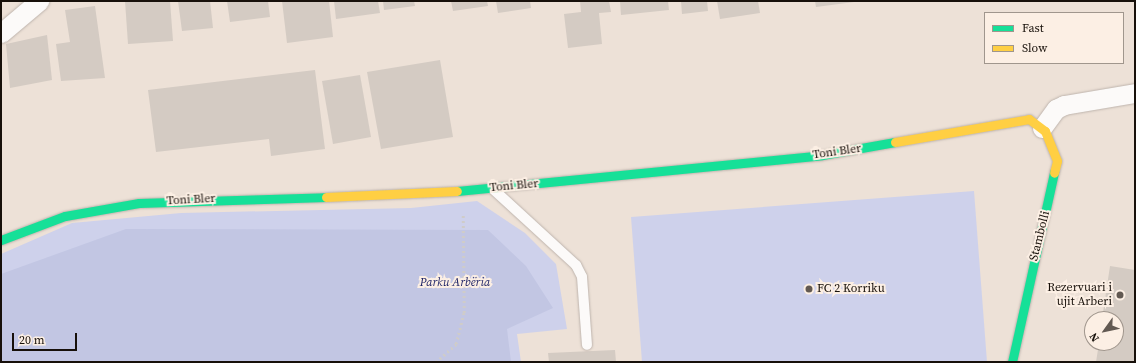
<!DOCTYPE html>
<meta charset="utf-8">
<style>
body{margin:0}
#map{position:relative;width:1136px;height:363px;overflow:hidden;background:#ede1d7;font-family:"Source Serif 4",serif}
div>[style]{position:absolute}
.green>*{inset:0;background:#ced1eb}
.forest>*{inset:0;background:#c2c6e3}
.building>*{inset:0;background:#d4cbc3}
.path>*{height:2.5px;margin-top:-1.25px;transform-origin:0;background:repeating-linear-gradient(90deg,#cfccc9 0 2px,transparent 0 5px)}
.roads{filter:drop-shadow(0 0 1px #beb4ad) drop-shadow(0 0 1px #beb4ad)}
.lane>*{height:10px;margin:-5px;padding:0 5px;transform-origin:5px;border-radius:5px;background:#fcfaf9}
.street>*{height:19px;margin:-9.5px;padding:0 9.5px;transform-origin:9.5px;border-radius:9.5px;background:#fcfaf9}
.fast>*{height:9px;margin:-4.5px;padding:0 4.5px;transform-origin:4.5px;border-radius:4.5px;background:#16e098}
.slow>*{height:9px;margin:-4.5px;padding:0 4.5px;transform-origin:4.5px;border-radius:4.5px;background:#ffcf43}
.dots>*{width:11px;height:11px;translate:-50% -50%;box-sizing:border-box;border:2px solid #fcefe4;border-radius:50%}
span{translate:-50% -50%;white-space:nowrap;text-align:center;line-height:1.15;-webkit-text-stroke:4px #fcefe4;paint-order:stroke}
.street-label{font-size:12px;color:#17100a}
.park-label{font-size:12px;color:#191f64;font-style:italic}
.poi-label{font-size:12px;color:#17100a}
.right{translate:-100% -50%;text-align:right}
.left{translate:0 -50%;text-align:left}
.frame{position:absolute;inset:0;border:2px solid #17100a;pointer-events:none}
.legend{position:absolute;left:984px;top:12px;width:140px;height:52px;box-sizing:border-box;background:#fcefe4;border:1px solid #a0968d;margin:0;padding:5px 7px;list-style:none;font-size:12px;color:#17100a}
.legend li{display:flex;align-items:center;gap:8px;height:20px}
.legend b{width:20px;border:1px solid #a0968d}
.north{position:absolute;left:1084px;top:311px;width:40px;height:40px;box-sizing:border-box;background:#fcefe4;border:1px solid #a0968d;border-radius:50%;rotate:237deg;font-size:11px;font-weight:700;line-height:16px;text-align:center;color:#17100a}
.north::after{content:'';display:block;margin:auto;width:14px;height:18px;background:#625952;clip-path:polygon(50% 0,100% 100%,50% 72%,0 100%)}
.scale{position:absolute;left:12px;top:333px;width:65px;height:18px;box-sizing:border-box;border:2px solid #17100a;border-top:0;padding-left:5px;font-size:12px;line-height:14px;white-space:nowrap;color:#17100a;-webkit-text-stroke:3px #fcefe4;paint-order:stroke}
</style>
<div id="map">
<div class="green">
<div style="clip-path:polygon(974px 191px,987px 362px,642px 362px,631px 217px)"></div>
<div style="clip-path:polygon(477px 201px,525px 233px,556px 264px,567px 329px,517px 334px,521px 362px,1px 362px,1px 254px,72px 223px,181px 213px,411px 208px)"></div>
</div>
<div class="forest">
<div style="clip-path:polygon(126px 229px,488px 230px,526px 266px,553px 308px,507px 329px,511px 362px,1px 362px,1px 274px)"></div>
</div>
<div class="building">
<div style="clip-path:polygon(125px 1px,170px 1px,173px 41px,128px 44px)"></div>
<div style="clip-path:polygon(178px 1px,210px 1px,213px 28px,182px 31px)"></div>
<div style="clip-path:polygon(227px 1px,268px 1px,270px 17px,230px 22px)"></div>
<div style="clip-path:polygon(282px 1px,329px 1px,333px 37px,287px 43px)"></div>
<div style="clip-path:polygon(334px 1px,378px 1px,380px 13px,336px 19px)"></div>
<div style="clip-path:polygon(383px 1px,414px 1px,415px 6px,384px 10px)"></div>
<div style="clip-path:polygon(451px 1px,487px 1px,488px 6px,453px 11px)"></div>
<div style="clip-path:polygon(496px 1px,530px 1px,531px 8px,498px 13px)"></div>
<div style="clip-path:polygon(580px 1px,609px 1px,611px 12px,599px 13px,602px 44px,568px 48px,564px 14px,581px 12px)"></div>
<div style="clip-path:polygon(620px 1px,668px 1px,669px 10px,621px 15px)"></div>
<div style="clip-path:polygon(681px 1px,707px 1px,708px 11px,682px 14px)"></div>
<div style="clip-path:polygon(717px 1px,758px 1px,760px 13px,720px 19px)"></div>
<div style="clip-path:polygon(815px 1px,854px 1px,854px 2px,816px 7px)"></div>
<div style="clip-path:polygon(95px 6px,105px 78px,61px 81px,56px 44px,70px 42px,65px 10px)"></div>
<div style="clip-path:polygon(47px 35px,52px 80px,10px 88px,6px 44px)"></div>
<div style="clip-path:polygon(440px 60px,453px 137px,381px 149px,367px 72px)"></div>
<div style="clip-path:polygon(315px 70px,325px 149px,271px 156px,269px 139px,156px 152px,148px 90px)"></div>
<div style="clip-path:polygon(360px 75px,371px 137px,333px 144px,322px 81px)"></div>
<div style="clip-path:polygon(1110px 266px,1135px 270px,1135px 362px,1096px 362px,1099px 343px,1116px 343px,1116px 319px,1102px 319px)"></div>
<div style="clip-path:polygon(615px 350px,616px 362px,549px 362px,548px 353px)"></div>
</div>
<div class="path">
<div style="left:436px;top:362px;width:27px;rotate:-42deg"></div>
<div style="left:456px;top:344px;width:32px;rotate:-76deg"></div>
<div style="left:464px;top:313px;width:100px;rotate:-90.6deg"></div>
</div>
<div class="roads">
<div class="lane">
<div style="left:493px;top:189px;width:113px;rotate:42.5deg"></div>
<div style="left:576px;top:265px;width:13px;rotate:63deg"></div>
<div style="left:582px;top:277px;width:68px;rotate:85.8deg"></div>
</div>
<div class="street">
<div style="left:1px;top:33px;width:50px;rotate:-40.1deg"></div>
<div style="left:1042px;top:128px;width:24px;rotate:-54deg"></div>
<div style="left:1056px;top:109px;width:9px;rotate:-27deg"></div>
<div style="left:1064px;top:105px;width:72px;rotate:-9.6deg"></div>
</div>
<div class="fast">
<div style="left:457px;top:191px;width:367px;rotate:-5.6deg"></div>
<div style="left:822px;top:155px;width:74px;rotate:-10.1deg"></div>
<div style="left:1px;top:240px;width:68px;rotate:-20.6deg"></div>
<div style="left:65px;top:216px;width:75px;rotate:-10deg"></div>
<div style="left:139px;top:203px;width:187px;rotate:-1.8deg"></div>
<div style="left:1012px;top:362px;width:194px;rotate:-77.5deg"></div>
</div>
<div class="slow">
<div style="left:895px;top:142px;width:136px;rotate:-9.7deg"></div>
<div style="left:1029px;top:119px;width:20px;rotate:37deg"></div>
<div style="left:1045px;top:131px;width:32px;rotate:68deg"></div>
<div style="left:1057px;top:161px;width:12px;rotate:104deg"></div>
<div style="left:326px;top:197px;width:131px;rotate:-2.6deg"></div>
</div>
</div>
<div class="dots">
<div style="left:809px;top:289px;background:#625952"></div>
<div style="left:1120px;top:295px;background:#625952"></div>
</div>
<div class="street-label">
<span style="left:837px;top:152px;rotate:-8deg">Toni Bler</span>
<span style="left:514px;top:186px;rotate:-5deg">Toni Bler</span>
<span style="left:191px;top:200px;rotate:-3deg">Toni Bler</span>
<span style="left:1040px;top:236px;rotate:-76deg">Stambolli</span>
</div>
<div class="park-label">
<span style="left:455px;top:283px">Parku Arbëria</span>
</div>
<div class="poi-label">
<span class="right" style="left:1112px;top:295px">Rezervuari i<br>ujit Arberi</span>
<span class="left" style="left:817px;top:289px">FC 2 Korriku</span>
</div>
<div class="frame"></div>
<ul class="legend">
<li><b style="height:5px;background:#16e098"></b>Fast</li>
<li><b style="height:5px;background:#ffcf43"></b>Slow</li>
</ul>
<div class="north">N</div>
<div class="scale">20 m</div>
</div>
